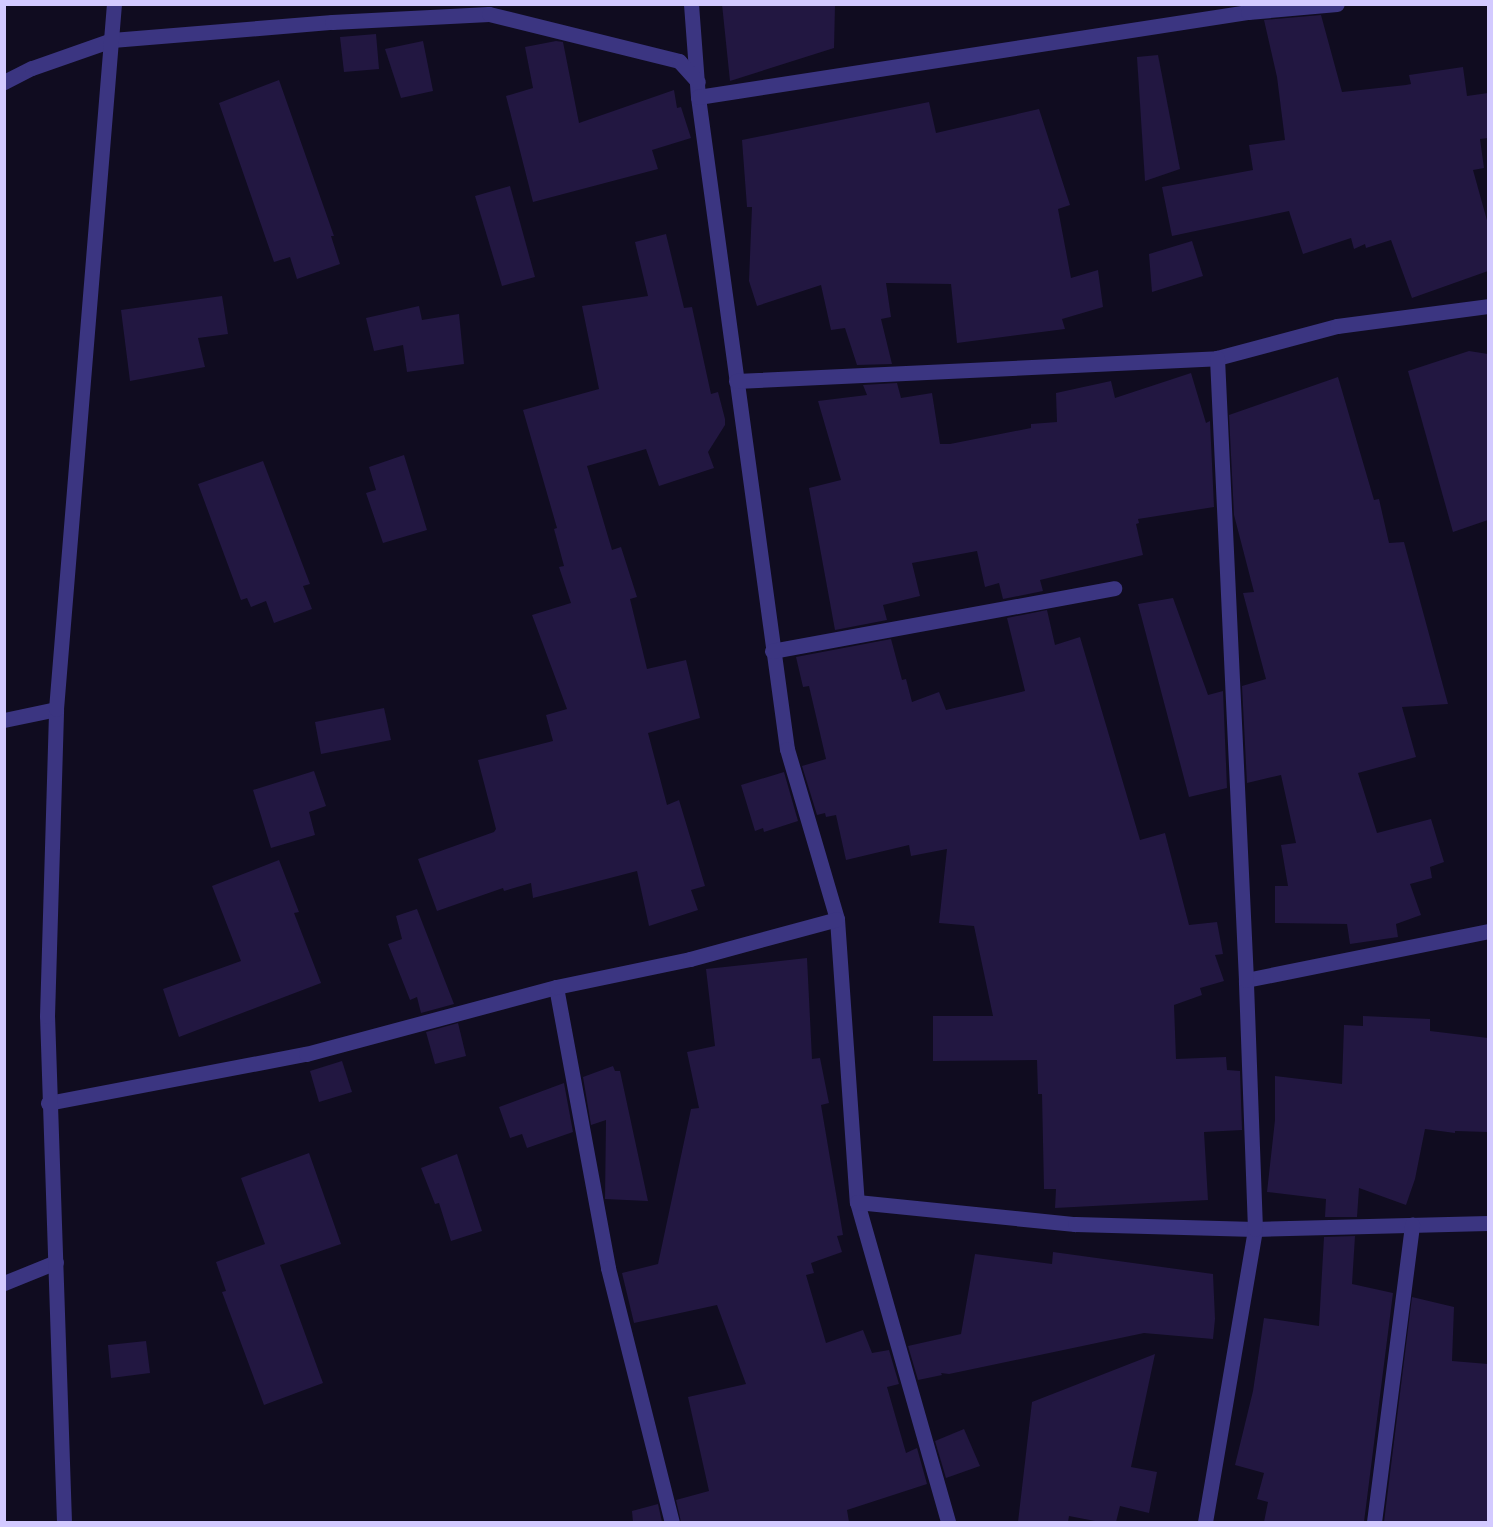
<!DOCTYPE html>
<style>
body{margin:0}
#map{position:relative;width:1493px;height:1527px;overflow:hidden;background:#100c20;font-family:Quicksand,sans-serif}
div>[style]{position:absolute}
.building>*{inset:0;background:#221741}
.minor>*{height:15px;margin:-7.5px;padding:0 7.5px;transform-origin:7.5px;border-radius:7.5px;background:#3b3581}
span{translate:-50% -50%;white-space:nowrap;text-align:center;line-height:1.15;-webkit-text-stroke:4.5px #100c20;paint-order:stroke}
.frame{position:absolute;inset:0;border:6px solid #d3caff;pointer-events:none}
</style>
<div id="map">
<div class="building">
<div style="clip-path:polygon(722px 4px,835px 4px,834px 48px,730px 81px)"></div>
<div style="clip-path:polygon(1321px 15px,1342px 92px,1406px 85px,1411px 84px,1409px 75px,1463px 67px,1467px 96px,1488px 93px,1488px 138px,1480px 139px,1484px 168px,1473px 170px,1488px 224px,1488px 271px,1412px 298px,1391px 240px,1366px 248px,1365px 244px,1354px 249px,1351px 238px,1303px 254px,1289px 211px,1172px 236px,1162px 187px,1253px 170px,1249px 145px,1285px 140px,1277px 77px,1264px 20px)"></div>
<div style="clip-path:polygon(376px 34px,379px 69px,344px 72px,340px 37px)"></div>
<div style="clip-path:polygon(423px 41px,433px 91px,401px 98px,385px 49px)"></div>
<div style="clip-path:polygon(556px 41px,563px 42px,579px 123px,674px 90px,677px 108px,681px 107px,691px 138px,652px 150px,658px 169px,533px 202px,506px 96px,533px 88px,525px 47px)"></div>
<div style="clip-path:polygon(1158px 55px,1180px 169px,1145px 181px,1137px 57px)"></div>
<div style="clip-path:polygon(279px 80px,334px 236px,331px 236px,340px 264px,297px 279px,290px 257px,274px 262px,219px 103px)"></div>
<div style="clip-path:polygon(929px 102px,936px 133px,1039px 109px,1070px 205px,1058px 209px,1071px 278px,1098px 270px,1103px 307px,1062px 319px,1065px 329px,957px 343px,951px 284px,886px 283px,891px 317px,881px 319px,892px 364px,857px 365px,845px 328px,831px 330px,821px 285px,757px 306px,749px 281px,752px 207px,747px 207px,742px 140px)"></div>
<div style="clip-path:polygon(510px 186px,535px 277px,502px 286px,475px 196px)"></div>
<div style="clip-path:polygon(666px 234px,684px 308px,692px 307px,711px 394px,718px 392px,725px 419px,725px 425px,708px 452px,714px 468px,659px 486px,646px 449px,587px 466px,612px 550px,621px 547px,637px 597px,630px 599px,647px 669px,686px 660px,700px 718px,648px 733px,667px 805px,679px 800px,705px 886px,691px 890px,698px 910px,649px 926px,637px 871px,533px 898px,531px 883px,504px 891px,503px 888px,437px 911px,418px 859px,494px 832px,496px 829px,478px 760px,553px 741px,546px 715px,567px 709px,532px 615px,571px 603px,559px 567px,564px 566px,554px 529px,557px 528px,523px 410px,599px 389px,582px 306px,648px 296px,635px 242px)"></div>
<div style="clip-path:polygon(1192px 241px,1203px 276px,1152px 292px,1149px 254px)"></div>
<div style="clip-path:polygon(222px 296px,228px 334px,198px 338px,205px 367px,130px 381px,121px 310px)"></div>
<div style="clip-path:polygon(419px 306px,422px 320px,459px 314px,464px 364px,407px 372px,403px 345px,374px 351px,366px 318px)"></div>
<div style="clip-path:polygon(1469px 351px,1488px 354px,1488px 520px,1453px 532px,1408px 371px)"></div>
<div style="clip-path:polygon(1191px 373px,1206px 423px,1210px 421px,1214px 507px,1138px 519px,1139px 523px,1136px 524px,1143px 555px,1040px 580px,1043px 591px,1003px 599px,999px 583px,985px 587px,977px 551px,912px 563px,920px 596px,883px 605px,887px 620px,835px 630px,809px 488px,841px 480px,818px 401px,867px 395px,863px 385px,897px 383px,901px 398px,932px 393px,940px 444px,950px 444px,1031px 428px,1031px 424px,1057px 422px,1056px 393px,1111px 381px,1115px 398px)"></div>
<div style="clip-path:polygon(1338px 377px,1374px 500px,1379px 499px,1389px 543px,1404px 542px,1448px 704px,1402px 707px,1416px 757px,1358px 773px,1377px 833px,1431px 819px,1444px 862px,1430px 867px,1432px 878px,1410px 884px,1421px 915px,1396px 924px,1398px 937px,1350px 944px,1347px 924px,1275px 923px,1275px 886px,1288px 886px,1281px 845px,1296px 843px,1281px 775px,1247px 783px,1242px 686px,1266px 679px,1243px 593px,1254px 592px,1234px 515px,1229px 415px)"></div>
<div style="clip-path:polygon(404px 455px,427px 530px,383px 543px,366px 493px,376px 490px,369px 467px)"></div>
<div style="clip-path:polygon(263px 461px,310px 584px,303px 586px,312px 609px,274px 623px,266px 601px,251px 607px,247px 598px,241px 600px,198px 484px)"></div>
<div style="clip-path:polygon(1173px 598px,1208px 695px,1223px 691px,1227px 788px,1189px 797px,1138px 604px)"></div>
<div style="clip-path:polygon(1047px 610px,1055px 645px,1080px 637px,1140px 840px,1165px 833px,1189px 925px,1217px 922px,1223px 954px,1215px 955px,1224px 981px,1200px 988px,1202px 995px,1174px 1005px,1176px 1059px,1226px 1057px,1227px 1070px,1240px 1071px,1242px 1130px,1204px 1132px,1208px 1200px,1055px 1208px,1056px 1189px,1044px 1189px,1042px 1094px,1038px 1094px,1037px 1060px,933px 1061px,933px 1016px,993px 1016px,974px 926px,939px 923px,947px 849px,911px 856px,909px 845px,846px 860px,836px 815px,826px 817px,825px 813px,817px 815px,802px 766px,826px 759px,809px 686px,803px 687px,796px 657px,891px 639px,902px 680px,906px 679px,912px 702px,939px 692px,946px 710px,1025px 691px,1007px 618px)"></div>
<div style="clip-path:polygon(384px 708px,391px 740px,321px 754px,315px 722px)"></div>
<div style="clip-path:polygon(314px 771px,326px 806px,309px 812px,315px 835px,271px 848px,253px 790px)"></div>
<div style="clip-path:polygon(784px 772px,798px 821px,764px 832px,763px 828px,755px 831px,741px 785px)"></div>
<div style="clip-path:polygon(279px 860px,299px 912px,294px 913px,321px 983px,179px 1037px,163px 989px,241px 961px,212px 886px)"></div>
<div style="clip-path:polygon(417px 909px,454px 1004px,421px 1013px,417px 997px,410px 1000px,388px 944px,402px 939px,396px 916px)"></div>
<div style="clip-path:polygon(807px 958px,812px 1059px,820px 1058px,829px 1103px,821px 1105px,843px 1235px,837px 1236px,842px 1252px,811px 1263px,814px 1273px,806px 1275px,826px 1343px,863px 1330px,872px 1353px,889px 1350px,899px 1384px,887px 1387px,906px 1453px,917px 1448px,927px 1484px,847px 1510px,849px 1522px,681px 1522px,676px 1500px,709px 1491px,688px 1397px,746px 1384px,717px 1305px,634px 1323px,622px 1273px,658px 1264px,691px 1109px,699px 1108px,687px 1052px,715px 1046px,706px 969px)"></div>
<div style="clip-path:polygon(1363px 1016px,1430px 1019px,1430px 1031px,1488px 1038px,1488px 1132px,1455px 1131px,1455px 1133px,1425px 1129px,1415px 1179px,1406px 1205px,1359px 1188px,1357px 1217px,1325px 1217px,1326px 1199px,1267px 1192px,1275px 1120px,1275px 1076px,1342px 1084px,1344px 1025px,1363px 1026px)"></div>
<div style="clip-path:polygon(458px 1023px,466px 1056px,435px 1064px,426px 1032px)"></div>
<div style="clip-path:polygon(342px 1061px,352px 1092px,319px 1102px,310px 1071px)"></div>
<div style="clip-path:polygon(613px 1066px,615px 1071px,620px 1071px,648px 1201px,605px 1199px,606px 1120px,591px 1125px,583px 1077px)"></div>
<div style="clip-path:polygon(564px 1083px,573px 1132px,527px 1148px,522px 1134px,510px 1138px,499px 1107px)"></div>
<div style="clip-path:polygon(309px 1153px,341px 1244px,280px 1265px,323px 1383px,264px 1405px,222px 1292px,226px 1291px,216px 1262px,265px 1244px,241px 1178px)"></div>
<div style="clip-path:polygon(457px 1154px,482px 1231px,451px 1241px,439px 1203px,435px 1204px,421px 1168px)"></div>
<div style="clip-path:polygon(1355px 1236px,1352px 1284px,1393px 1293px,1364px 1522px,1264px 1522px,1268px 1502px,1257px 1499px,1264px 1473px,1235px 1465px,1253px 1391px,1264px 1318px,1319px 1326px,1324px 1237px)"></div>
<div style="clip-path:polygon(1053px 1252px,1213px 1274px,1215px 1319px,1213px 1339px,1144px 1333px,949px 1374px,941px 1373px,942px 1375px,918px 1380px,908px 1346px,961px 1334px,975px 1254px,1052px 1264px)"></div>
<div style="clip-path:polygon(1412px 1297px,1454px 1307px,1452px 1361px,1488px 1364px,1488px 1522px,1384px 1522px)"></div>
<div style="clip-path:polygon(146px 1341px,150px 1373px,111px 1378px,108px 1345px)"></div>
<div style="clip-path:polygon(1155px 1354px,1131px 1467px,1157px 1472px,1149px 1513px,1120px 1506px,1116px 1522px,1100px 1522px,1069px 1516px,1068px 1522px,1018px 1522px,1032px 1402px)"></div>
<div style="clip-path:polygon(964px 1429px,980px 1466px,946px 1478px,935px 1441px)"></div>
<div style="clip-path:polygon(658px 1504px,662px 1522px,633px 1522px,632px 1511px)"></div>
</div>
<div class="minor">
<div style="left:691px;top:4px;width:93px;rotate:85.7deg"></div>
<div style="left:698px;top:97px;width:658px;rotate:82.23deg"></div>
<div style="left:787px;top:749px;width:177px;rotate:73.6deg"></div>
<div style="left:837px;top:919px;width:284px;rotate:86deg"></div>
<div style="left:857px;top:1202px;width:333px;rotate:74.1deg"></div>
<div style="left:4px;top:82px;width:31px;rotate:-27deg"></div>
<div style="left:32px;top:68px;width:85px;rotate:-19.3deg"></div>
<div style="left:112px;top:40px;width:221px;rotate:-4.7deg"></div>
<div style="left:332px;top:22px;width:157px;rotate:-2.9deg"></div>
<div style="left:489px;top:14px;width:196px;rotate:13.9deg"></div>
<div style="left:679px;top:61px;width:28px;rotate:48deg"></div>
<div style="left:698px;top:97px;width:557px;rotate:-8.79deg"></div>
<div style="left:1248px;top:12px;width:89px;rotate:-5.1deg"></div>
<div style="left:736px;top:381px;width:482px;rotate:-2.7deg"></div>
<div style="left:1217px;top:358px;width:124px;rotate:-14.9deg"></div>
<div style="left:1337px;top:326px;width:152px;rotate:-7.5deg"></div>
<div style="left:772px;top:651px;width:348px;rotate:-10.4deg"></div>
<div style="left:4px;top:720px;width:53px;rotate:-11.9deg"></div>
<div style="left:1246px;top:980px;width:247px;rotate:-11.4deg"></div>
<div style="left:556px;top:987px;width:286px;rotate:79.5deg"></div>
<div style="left:608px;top:1268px;width:262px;rotate:75.9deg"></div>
<div style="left:48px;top:1103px;width:263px;rotate:-10.8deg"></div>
<div style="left:306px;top:1054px;width:259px;rotate:-15deg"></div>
<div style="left:556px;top:987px;width:137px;rotate:-11.8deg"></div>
<div style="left:690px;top:959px;width:152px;rotate:-15.2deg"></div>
<div style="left:857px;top:1202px;width:219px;rotate:5.8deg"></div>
<div style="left:1075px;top:1224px;width:180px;rotate:1.6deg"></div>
<div style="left:1255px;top:1229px;width:233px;rotate:-1.5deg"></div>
<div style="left:4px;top:1283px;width:56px;rotate:-22deg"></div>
<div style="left:64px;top:1522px;width:506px;rotate:-91.92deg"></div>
<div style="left:47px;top:1016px;width:307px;rotate:-88.3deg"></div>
<div style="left:56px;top:709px;width:707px;rotate:-85.3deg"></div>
<div style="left:1205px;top:1522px;width:297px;rotate:-80.3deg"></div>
<div style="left:1255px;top:1229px;width:249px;rotate:-92.1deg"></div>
<div style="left:1246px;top:980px;width:623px;rotate:-92.67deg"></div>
<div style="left:1374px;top:1522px;width:300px;rotate:-82.7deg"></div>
</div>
<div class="frame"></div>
</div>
